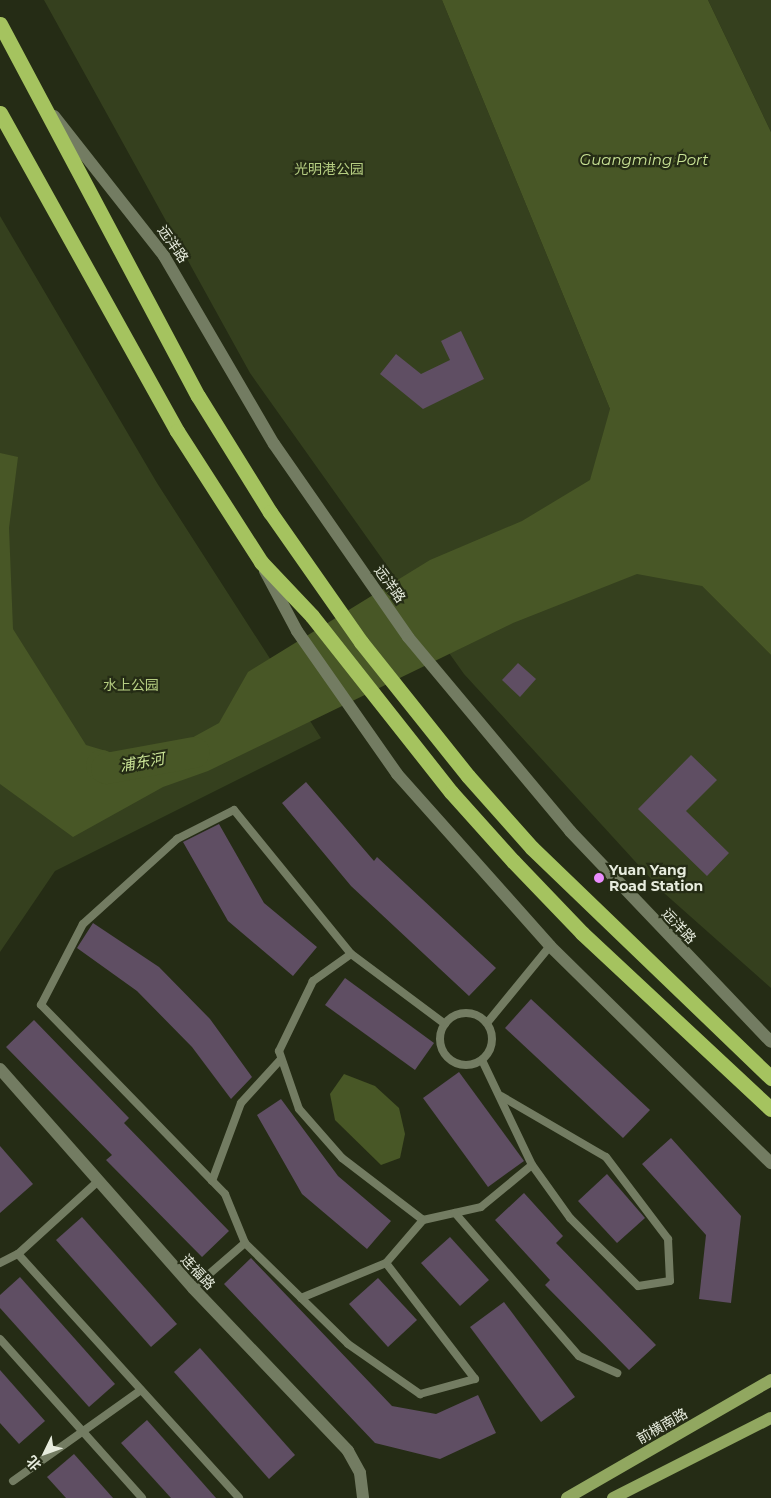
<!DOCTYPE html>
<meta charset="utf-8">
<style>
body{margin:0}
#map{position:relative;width:771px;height:1498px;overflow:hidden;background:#252c15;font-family:Montserrat,"Noto Sans SC",sans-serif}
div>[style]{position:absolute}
.green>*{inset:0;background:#35401e}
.water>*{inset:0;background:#485726}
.river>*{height:31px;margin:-15.5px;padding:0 15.5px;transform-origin:15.5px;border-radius:15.5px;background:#485726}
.building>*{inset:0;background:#5f4e63}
.lane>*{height:8px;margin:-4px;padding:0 4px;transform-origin:4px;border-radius:4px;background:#737c62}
.lane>.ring{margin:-4px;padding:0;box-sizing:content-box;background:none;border:8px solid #737c62;border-radius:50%}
.secondary>*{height:12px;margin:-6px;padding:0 6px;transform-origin:6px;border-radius:6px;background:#737c62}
.primary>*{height:12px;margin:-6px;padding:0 6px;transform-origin:6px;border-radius:6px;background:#91a760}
.highway>*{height:15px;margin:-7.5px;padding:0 7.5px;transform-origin:7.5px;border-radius:7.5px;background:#a5c35f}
.dots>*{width:14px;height:14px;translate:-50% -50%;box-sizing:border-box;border:2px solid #252c15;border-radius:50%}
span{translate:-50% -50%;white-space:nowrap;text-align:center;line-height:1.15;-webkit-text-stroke:4.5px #252c15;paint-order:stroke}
.park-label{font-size:14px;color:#b5cd81}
.street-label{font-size:14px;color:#e6ebdd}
.poi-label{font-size:14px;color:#e6ebdd;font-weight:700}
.left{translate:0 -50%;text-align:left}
.water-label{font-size:15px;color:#cae496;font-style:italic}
.north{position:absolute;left:20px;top:1428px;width:50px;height:50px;-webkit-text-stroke:4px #252c15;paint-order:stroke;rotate:228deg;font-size:14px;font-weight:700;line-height:20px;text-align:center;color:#e6ebdd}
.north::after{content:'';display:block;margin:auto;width:18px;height:22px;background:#e6ebdd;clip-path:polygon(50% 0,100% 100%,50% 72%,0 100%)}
</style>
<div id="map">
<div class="green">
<div style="clip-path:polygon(44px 0,442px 0,610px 409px,702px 586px,771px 655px,771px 988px,664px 893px,464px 674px,250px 373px)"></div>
<div style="clip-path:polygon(708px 0,771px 0,771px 132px)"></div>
<div style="clip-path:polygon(0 216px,157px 483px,321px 738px,55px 871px,0 952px)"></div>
</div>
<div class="water">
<div style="clip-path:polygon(442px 0,708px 0,771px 132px,771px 655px,702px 586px,637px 574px,513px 623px,208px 771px,163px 787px,73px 837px,0 784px,0 453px,18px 457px,9px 528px,13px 629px,86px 745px,146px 763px,219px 723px,248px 672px,430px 560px,522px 521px,590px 480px,610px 409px)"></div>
<div style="clip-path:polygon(344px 1074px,375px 1086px,399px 1108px,405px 1134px,400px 1158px,381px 1165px,335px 1120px,330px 1094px)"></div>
</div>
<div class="river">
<div style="left:101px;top:765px;width:6px;rotate:31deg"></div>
<div style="left:106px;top:768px;width:89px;rotate:-10.3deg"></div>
</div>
<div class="building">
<div style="clip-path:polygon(461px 331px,484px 379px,423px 409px,380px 374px,396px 354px,421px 374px,450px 360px,441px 341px)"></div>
<div style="clip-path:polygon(518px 663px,536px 679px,520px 697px,502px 680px)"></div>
<div style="clip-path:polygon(691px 755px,717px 780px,686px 811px,729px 853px,707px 876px,638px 809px)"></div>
<div style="clip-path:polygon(306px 782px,374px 861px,377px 857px,496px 968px,469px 996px,351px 886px,282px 803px)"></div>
<div style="clip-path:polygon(219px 824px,264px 903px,317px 947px,293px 976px,228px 921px,183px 842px)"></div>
<div style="clip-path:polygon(93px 923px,159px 967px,210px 1019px,252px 1077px,231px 1099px,192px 1047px,137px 991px,77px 948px)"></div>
<div style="clip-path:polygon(345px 978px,434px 1043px,415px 1070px,325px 1005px)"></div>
<div style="clip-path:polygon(531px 999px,650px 1110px,623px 1138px,505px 1028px)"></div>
<div style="clip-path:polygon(34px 1020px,129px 1118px,124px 1123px,229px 1231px,202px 1257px,106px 1160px,112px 1155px,6px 1047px)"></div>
<div style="clip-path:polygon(459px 1072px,524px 1161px,488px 1187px,423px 1098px)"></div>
<div style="clip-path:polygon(281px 1099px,338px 1176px,391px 1221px,367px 1249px,302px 1194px,257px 1115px)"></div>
<div style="clip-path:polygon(671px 1138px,741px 1216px,731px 1303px,699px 1299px,706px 1235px,642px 1164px)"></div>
<div style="clip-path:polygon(0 1146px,33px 1184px,0 1213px)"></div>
<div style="clip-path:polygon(607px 1174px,645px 1218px,617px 1243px,578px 1201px)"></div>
<div style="clip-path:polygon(524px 1193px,563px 1236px,556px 1243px,656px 1345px,629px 1370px,545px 1285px,550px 1280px,495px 1220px)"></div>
<div style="clip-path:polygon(82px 1217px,177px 1324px,151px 1347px,56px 1240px)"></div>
<div style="clip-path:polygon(450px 1237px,489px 1280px,460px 1306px,421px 1263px)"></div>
<div style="clip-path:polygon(251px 1258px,392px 1406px,436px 1414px,478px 1395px,496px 1433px,440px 1459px,375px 1443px,224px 1284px)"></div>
<div style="clip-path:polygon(20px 1277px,115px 1384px,89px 1407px,0 1308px,0 1295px)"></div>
<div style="clip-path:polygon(378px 1278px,417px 1320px,388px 1347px,349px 1304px)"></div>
<div style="clip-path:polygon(504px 1302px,575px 1397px,541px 1422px,470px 1327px)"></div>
<div style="clip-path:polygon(200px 1348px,295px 1455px,269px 1479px,174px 1372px)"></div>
<div style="clip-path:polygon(0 1370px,45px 1421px,19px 1444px,0 1423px)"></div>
<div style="clip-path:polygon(147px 1420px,216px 1498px,171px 1498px,121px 1443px)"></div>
<div style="clip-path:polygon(74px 1454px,113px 1498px,66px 1498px,47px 1477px)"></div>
</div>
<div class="lane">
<div class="ring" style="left:440px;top:1013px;width:44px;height:44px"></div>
<div style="left:487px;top:1023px;width:99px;rotate:-50.7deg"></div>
<div style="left:445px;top:1024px;width:117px;rotate:-143.3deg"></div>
<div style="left:351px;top:954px;width:47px;rotate:144.6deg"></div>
<div style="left:313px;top:981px;width:78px;rotate:115.9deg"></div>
<div style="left:279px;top:1051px;width:61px;rotate:71deg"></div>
<div style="left:299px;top:1109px;width:65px;rotate:48.7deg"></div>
<div style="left:342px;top:1158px;width:102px;rotate:37.4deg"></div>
<div style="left:423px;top:1220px;width:59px;rotate:-12.6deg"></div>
<div style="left:481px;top:1207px;width:66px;rotate:-39.5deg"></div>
<div style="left:532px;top:1165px;width:116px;rotate:-115.5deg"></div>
<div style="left:501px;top:1096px;width:121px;rotate:30.2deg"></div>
<div style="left:606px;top:1157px;width:103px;rotate:52.9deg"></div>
<div style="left:668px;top:1239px;width:42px;rotate:87.3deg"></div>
<div style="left:670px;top:1281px;width:32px;rotate:171deg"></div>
<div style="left:638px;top:1286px;width:96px;rotate:-135deg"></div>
<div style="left:570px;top:1218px;width:65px;rotate:-125.6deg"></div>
<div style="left:212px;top:1181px;width:83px;rotate:-69.6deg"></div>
<div style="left:241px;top:1103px;width:59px;rotate:-47.7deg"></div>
<div style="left:455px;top:1213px;width:189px;rotate:49.1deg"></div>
<div style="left:579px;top:1356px;width:42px;rotate:24.1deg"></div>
<div style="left:245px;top:1243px;width:144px;rotate:44.4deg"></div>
<div style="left:348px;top:1344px;width:88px;rotate:34.8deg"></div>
<div style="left:420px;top:1394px;width:57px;rotate:-15.3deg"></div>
<div style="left:475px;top:1379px;width:146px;rotate:-127.5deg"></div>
<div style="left:386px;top:1263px;width:57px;rotate:-49.3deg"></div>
<div style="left:18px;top:1254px;width:329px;rotate:47.8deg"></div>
<div style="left:0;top:1263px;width:20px;rotate:-27deg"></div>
<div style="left:18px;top:1254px;width:107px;rotate:-42.3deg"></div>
<div style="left:193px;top:1288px;width:69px;rotate:-40.9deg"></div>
<div style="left:245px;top:1243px;width:53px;rotate:-112.2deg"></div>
<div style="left:225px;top:1194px;width:264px;rotate:-134.2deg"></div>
<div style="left:41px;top:1005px;width:91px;rotate:-62.6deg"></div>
<div style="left:83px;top:924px;width:127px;rotate:-42.1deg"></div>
<div style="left:177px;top:839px;width:64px;rotate:-27deg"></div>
<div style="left:234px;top:810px;width:186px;rotate:50.9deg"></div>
<div style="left:301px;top:1298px;width:92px;rotate:-22.4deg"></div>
<div style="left:0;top:1339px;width:213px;rotate:48.2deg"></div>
<div style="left:13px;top:1481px;width:157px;rotate:-35.4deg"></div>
</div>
<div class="secondary">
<div style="left:54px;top:116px;width:178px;rotate:51.8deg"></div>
<div style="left:164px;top:256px;width:218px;rotate:59.7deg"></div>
<div style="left:274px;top:444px;width:235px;rotate:55.2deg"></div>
<div style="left:408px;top:637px;width:253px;rotate:50.1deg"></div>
<div style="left:570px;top:831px;width:291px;rotate:46.4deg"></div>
<div style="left:265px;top:571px;width:68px;rotate:61.9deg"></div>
<div style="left:297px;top:631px;width:174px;rotate:55deg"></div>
<div style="left:397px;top:774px;width:230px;rotate:48.3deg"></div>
<div style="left:550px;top:946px;width:310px;rotate:44.5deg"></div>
<div style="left:0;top:1069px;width:292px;rotate:48.6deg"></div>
<div style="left:193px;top:1288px;width:225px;rotate:46.4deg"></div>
<div style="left:348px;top:1451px;width:25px;rotate:61deg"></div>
<div style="left:360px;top:1473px;width:25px;rotate:83deg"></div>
</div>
<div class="primary">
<div style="left:567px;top:1498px;width:236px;rotate:-30deg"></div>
<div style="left:613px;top:1498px;width:177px;rotate:-26.9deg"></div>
</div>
<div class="highway">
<div style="left:0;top:24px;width:421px;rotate:62deg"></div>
<div style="left:198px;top:396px;width:137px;rotate:58.2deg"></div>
<div style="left:270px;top:512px;width:159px;rotate:55deg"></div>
<div style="left:361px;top:642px;width:171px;rotate:51.4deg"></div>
<div style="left:468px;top:776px;width:96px;rotate:48.4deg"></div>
<div style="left:532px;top:848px;width:332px;rotate:43.9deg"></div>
<div style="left:0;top:113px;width:364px;rotate:60.9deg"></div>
<div style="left:177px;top:431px;width:156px;rotate:57.3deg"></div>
<div style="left:261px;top:562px;width:74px;rotate:46.6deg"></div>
<div style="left:312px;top:616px;width:224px;rotate:51.7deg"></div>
<div style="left:451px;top:792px;width:93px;rotate:48.1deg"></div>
<div style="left:513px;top:861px;width:100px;rotate:46.2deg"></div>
<div style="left:582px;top:933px;width:258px;rotate:43deg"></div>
</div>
<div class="dots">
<div style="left:599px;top:878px;background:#ea8dfd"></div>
</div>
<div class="park-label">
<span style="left:329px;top:169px">光明港公园</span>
<span style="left:131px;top:685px">水上公园</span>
</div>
<div class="street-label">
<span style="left:173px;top:244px;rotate:55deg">远洋路</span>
<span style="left:390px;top:584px;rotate:54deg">远洋路</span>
<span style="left:679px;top:926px;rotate:47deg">远洋路</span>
<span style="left:198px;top:1272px;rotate:47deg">连福路</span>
<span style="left:662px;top:1426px;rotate:-30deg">前横南路</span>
</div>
<div class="poi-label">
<span class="left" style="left:609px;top:878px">Yuan Yang<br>Road Station</span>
</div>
<div class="water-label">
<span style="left:644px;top:160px">Guangming Port</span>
<span style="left:142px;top:762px;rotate:-10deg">浦东河</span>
</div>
<div class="north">北</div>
</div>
